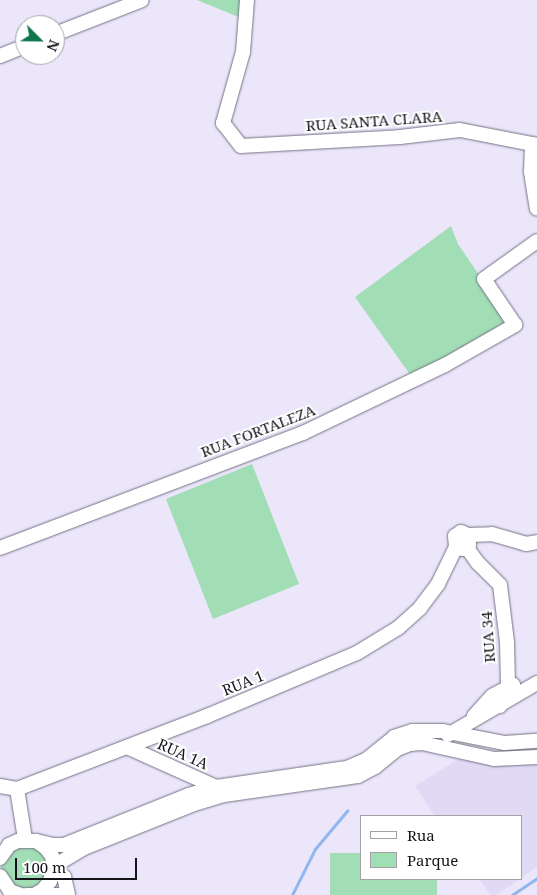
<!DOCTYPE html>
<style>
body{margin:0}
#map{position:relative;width:537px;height:895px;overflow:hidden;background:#ebe6fa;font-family:"Noto Serif",serif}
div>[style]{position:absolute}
.built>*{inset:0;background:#e1daf5}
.green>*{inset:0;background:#a1ddb5}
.stream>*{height:2.5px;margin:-1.25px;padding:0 1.25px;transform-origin:1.25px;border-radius:1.25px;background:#90b6ef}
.roads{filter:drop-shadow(0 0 1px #767183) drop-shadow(0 0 1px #767183)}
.secondary>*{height:14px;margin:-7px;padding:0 7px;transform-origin:7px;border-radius:7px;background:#fff}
span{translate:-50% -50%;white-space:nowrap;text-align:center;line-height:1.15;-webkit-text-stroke:4px #fff;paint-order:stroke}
.street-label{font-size:15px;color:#16141b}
.legend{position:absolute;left:360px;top:815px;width:162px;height:65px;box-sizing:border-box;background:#fff;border:1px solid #a2a1a4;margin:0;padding:6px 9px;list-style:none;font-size:15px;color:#16141b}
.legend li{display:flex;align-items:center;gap:10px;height:25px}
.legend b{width:25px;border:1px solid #a2a1a4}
.north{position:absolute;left:15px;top:15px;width:50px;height:50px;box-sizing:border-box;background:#fff;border:1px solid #a2a1a4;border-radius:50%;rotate:113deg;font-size:14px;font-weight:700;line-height:20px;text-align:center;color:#16141b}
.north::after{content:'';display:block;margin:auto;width:18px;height:22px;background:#10744c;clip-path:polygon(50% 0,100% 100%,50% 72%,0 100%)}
.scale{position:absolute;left:15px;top:858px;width:122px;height:22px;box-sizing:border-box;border:2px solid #16141b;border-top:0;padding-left:6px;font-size:15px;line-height:18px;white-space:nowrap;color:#16141b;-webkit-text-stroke:4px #fff;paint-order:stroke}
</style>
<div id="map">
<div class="built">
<div style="clip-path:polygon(463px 756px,537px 758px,537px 867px,521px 878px,521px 816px,435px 816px,415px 786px)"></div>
<div style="clip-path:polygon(479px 879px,520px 879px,496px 895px,491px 895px)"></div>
</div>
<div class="green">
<div style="clip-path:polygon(197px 0,242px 0,241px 18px)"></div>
<div style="clip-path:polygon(451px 226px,458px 244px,488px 288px,505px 319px,503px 327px,411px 376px,355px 297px)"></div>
<div style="clip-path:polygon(252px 464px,299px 584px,213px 619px,166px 499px)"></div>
<div style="clip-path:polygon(18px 844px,40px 849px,49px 865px,41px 887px,18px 891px,1px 871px,2px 861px)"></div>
<div style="clip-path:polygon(330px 853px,361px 853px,361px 879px,437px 879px,437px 895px,330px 895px)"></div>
</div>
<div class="stream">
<div style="left:292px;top:895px;width:51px;rotate:-63.4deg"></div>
<div style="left:315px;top:849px;width:50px;rotate:-49.9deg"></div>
<div style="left:512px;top:895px;width:30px;rotate:-34deg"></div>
</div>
<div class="roads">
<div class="secondary">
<div style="left:247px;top:0;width:52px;rotate:94.4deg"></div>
<div style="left:243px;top:52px;width:74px;rotate:105.7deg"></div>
<div style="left:223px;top:123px;width:29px;rotate:52deg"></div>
<div style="left:241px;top:146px;width:159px;rotate:-3.2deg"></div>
<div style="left:400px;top:137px;width:60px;rotate:-6.7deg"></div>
<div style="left:460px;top:130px;width:78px;rotate:11deg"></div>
<div style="left:55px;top:34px;width:93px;rotate:-21.3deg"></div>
<div style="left:0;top:56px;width:27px;rotate:-22deg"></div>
<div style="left:532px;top:144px;width:28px;rotate:92deg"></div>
<div style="left:531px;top:172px;width:37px;rotate:81deg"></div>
<div style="left:468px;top:535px;width:10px;rotate:84deg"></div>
<div style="left:469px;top:545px;width:7px;rotate:146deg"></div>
<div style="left:463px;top:549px;width:7px;rotate:-164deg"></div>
<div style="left:456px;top:547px;width:11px;rotate:-95deg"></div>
<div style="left:455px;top:536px;width:7px;rotate:-34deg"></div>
<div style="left:461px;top:532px;width:8px;rotate:23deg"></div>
<div style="left:468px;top:535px;width:24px;rotate:-2deg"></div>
<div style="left:492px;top:534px;width:35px;rotate:16deg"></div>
<div style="left:526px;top:544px;width:11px;rotate:-10deg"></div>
<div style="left:0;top:548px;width:324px;rotate:-20.8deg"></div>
<div style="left:303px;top:433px;width:157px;rotate:-25.6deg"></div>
<div style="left:445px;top:365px;width:81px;rotate:-29.7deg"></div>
<div style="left:515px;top:325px;width:55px;rotate:-124deg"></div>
<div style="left:484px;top:279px;width:65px;rotate:-35.6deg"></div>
<div style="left:467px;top:548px;width:19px;rotate:54deg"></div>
<div style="left:478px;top:563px;width:31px;rotate:45deg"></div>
<div style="left:500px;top:585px;width:57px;rotate:83deg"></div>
<div style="left:507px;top:642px;width:44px;rotate:88.7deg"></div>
<div style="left:508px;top:686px;width:14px;rotate:107deg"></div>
<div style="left:504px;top:699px;width:8px;rotate:120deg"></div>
<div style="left:474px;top:716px;width:27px;rotate:-48deg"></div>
<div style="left:492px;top:696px;width:24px;rotate:-28deg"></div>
<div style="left:448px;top:735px;width:103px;rotate:-30.3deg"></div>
<div style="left:127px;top:747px;width:98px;rotate:24.2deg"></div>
<div style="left:216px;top:787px;width:4px;rotate:76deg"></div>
<div style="left:0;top:786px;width:17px;rotate:10deg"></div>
<div style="left:17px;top:789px;width:204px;rotate:-21deg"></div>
<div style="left:207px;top:716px;width:163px;rotate:-22.8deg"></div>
<div style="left:357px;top:653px;width:48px;rotate:-31.4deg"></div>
<div style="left:398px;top:628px;width:30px;rotate:-42deg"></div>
<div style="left:420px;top:608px;width:30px;rotate:-53deg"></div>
<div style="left:438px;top:584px;width:41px;rotate:-64.1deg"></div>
<div style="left:17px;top:789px;width:51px;rotate:80.9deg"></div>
<div style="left:36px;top:841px;width:18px;rotate:13deg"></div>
<div style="left:54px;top:845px;width:10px"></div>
<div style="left:64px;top:845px;width:135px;rotate:-21.8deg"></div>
<div style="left:189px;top:795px;width:28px;rotate:-17deg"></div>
<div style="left:216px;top:787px;width:132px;rotate:-8.3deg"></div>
<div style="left:347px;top:768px;width:21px;rotate:-23deg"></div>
<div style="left:366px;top:760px;width:36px;rotate:-39deg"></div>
<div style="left:394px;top:737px;width:19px;rotate:-18deg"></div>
<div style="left:412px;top:731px;width:31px"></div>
<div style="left:443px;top:731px;width:63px;rotate:11deg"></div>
<div style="left:505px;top:743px;width:32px;rotate:-4deg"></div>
<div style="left:0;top:858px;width:16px;rotate:-55deg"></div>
<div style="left:9px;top:845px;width:10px;rotate:-24deg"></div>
<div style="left:18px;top:841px;width:18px"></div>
<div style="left:36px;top:841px;width:11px;rotate:34deg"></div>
<div style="left:45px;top:847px;width:11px;rotate:52deg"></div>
<div style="left:52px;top:856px;width:10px;rotate:79deg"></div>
<div style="left:54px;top:866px;width:16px;rotate:105deg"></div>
<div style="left:50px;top:881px;width:11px;rotate:128deg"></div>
<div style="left:43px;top:890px;width:10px;rotate:151deg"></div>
<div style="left:34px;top:895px;width:8px;rotate:180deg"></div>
<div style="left:54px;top:866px;width:35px;rotate:-31deg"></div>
<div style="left:84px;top:848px;width:118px;rotate:-21.8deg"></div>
<div style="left:194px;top:804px;width:31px;rotate:-17deg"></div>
<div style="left:224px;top:795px;width:135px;rotate:-8.1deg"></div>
<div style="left:358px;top:776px;width:19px;rotate:-28deg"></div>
<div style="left:375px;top:767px;width:28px;rotate:-39deg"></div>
<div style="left:397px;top:749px;width:14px;rotate:-21deg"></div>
<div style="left:410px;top:744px;width:12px;rotate:-5deg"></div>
<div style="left:422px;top:743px;width:74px;rotate:12.5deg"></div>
<div style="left:494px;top:759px;width:43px;rotate:-2.7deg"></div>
<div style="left:54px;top:871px;width:12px;rotate:31deg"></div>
<div style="left:64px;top:877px;width:18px;rotate:77deg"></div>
<div style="left:0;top:876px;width:18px;rotate:56deg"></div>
<div style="left:10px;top:891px;width:12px;rotate:20deg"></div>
<div style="left:50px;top:895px;width:16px"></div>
</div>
</div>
<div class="street-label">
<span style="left:374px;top:121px;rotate:-4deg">RUA SANTA CLARA</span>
<span style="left:258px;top:431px;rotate:-21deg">RUA FORTALEZA</span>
<span style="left:488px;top:637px;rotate:-94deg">RUA 34</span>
<span style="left:243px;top:683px;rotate:-22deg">RUA 1</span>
<span style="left:183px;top:754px;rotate:24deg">RUA 1A</span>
</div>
<ul class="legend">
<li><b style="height:6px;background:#fff"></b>Rua</li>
<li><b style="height:14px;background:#a1ddb5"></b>Parque</li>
</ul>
<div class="north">N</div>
<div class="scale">100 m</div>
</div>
